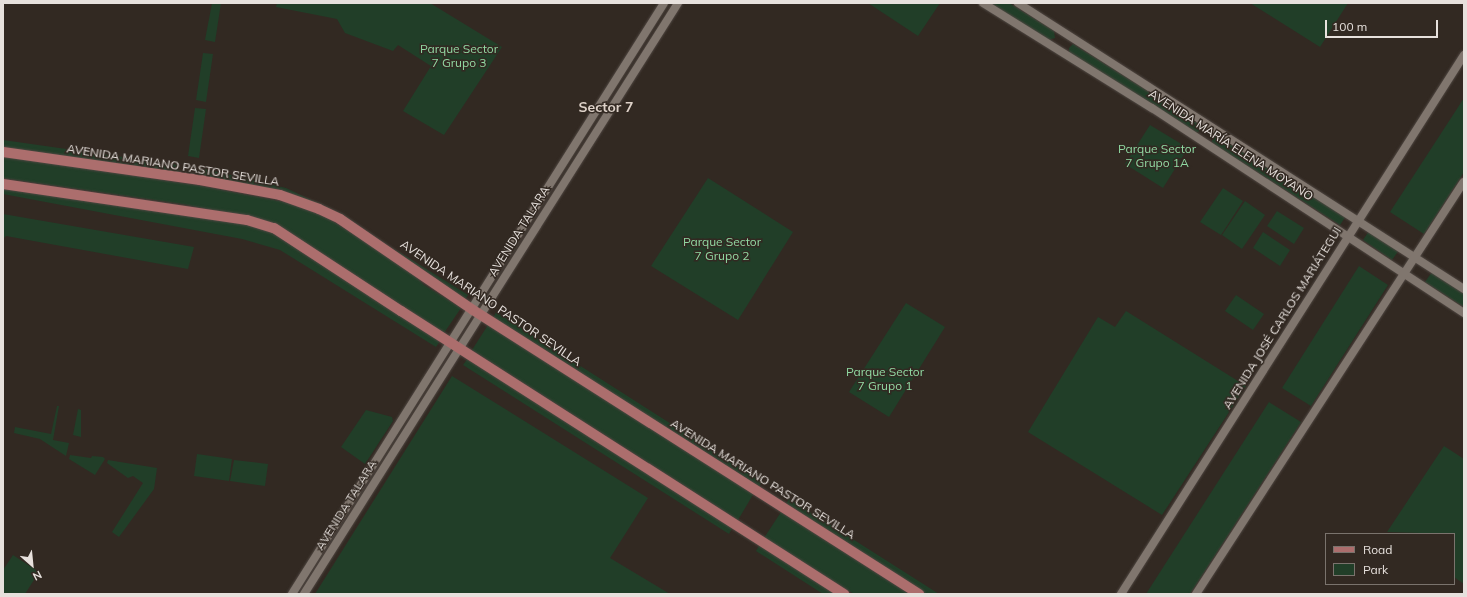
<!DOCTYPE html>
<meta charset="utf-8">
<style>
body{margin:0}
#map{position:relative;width:1467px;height:597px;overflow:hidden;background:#322922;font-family:Mulish,sans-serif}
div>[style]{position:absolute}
.green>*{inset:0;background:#213e28}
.roads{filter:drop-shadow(0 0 1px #4f4742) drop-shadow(0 0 1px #4f4742)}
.minor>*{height:8px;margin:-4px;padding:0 4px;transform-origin:4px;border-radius:4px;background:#80766e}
.major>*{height:10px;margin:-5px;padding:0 5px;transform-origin:5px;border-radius:5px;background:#ac6e6d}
span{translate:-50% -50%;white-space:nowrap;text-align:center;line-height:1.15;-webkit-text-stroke:3px #322922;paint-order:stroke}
.park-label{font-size:12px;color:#91daa3}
.street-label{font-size:12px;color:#e7e1dd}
.quarter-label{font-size:14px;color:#ddd1c8;font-weight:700}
.frame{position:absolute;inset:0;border:4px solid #e7e1dd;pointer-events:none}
.legend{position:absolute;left:1325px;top:533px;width:130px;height:52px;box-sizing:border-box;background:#322922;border:1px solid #7a736d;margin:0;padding:5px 7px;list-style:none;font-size:12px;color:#e7e1dd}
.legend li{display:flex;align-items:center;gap:8px;height:20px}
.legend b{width:20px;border:1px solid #7a736d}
.north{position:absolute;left:12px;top:545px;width:40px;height:40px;-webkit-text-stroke:3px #322922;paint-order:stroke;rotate:153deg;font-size:11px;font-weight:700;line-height:16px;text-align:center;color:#e7e1dd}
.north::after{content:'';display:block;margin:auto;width:14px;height:18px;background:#e7e1dd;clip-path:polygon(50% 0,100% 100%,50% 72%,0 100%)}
.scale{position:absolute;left:1325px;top:20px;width:113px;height:18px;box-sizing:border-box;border:2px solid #e7e1dd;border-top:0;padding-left:5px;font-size:12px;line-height:14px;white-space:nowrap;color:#e7e1dd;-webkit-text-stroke:3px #322922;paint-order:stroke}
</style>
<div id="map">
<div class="green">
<div style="clip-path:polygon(212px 3px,221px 3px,215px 42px,205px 40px)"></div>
<div style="clip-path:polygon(277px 3px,430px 3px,502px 47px,444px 135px,403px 111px,431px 66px,398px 45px,393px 51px,345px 33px,337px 19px,276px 7px)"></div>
<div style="clip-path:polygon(868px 3px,940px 3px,918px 36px)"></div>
<div style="clip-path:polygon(990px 3px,1009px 3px,1054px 31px,1055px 38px,1048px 40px)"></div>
<div style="clip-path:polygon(1250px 3px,1348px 3px,1320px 47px)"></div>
<div style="clip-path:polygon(1073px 44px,1202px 125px,1203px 129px,1196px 133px,1069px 53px,1069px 48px)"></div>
<div style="clip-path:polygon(203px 53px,213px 54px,206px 102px,196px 100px)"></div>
<div style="clip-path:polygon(1464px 98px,1464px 172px,1424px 234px,1390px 212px)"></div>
<div style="clip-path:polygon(195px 108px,206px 109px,199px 158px,188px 156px)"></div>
<div style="clip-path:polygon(1150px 125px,1188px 148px,1163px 188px,1125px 164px)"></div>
<div style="clip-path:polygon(1218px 135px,1346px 216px,1340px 225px,1212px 143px,1212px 139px)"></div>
<div style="clip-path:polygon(3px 140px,179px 165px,178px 173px,3px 148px)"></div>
<div style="clip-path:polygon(3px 156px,201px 186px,299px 205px,329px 219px,407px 268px,424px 285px,461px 308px,444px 333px,279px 226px,254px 218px,183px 204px,3px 178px)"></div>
<div style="clip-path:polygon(205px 169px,286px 188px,333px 210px,356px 224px,303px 199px,203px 178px)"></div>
<div style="clip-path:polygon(708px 178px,793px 232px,738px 320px,651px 266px)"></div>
<div style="clip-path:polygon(3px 186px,245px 223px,272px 232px,440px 341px,436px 347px,280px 250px,242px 239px,3px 194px)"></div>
<div style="clip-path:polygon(1223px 188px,1243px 201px,1221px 235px,1200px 222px)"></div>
<div style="clip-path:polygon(1245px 201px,1265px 215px,1242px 249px,1222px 235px)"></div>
<div style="clip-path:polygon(1277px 211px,1304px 228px,1294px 244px,1267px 226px)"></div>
<div style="clip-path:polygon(3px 214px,194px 247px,188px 269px,6px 236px,3px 239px)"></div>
<div style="clip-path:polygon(1369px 231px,1399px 250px,1392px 260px,1363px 240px)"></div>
<div style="clip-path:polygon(1263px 232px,1290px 250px,1280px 266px,1253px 248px)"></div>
<div style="clip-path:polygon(393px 248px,468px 295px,465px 300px,436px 281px)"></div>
<div style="clip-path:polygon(1359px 266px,1388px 285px,1311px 406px,1282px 388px)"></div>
<div style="clip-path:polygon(1432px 272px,1464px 294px,1464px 307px,1425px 282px)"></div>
<div style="clip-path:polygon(1236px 295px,1264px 314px,1253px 330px,1225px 311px)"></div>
<div style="clip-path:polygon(906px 303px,945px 327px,889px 417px,849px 392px)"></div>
<div style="clip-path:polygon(1126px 311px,1246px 386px,1162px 515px,1028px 432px,1098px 317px,1115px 327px)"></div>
<div style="clip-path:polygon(496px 312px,762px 482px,759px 487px,493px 318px)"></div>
<div style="clip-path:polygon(488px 325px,754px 493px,738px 520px,472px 350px)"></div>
<div style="clip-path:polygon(468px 358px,733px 527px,729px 534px,463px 365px)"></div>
<div style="clip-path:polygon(452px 376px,648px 498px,610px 558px,670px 594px,315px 594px)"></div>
<div style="clip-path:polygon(1269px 402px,1301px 422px,1190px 594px,1146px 594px)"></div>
<div style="clip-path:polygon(57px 406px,59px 406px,53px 440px,69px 443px,66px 456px,40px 439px,14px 433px,15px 427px,51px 434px)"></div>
<div style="clip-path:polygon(78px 409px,81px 410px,81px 437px,73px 435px)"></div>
<div style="clip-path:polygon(366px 410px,392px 417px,393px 421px,365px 464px,341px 447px)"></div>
<div style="clip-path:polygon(1444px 446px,1464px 459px,1464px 584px,1454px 577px,1454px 534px,1387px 532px)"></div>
<div style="clip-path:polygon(197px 454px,232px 459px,229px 481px,194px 476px)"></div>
<div style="clip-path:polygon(70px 455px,91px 458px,92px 456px,103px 457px,105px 459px,95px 475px,69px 459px)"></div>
<div style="clip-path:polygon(108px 460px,157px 468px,154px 489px,119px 537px,112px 532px,143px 483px,133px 476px,128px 478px,107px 463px)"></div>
<div style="clip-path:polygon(234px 460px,268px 464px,265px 486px,230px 481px)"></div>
<div style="clip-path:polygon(789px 499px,829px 524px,939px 594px,926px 594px,786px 504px)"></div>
<div style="clip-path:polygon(781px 512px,909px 594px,854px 594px,764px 538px)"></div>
<div style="clip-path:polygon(760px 544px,838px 594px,823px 594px,756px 551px)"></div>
<div style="clip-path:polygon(13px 555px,39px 572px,25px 594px,3px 594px,3px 570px)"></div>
</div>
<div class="roads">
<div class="minor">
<div style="left:983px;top:3px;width:199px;rotate:31.9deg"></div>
<div style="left:1152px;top:108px;width:373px;rotate:33.3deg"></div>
<div style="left:1018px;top:3px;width:530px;rotate:32.67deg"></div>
<div style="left:292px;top:594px;width:698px;rotate:-57.81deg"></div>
<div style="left:304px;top:594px;width:699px;rotate:-57.67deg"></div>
<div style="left:1121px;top:594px;width:639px;rotate:-57.53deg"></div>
<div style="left:1196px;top:594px;width:491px;rotate:-57deg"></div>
</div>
<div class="major">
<div style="left:3px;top:152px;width:199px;rotate:8.1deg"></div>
<div style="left:200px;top:180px;width:81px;rotate:10.6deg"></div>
<div style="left:280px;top:195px;width:41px;rotate:19.7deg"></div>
<div style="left:319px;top:209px;width:23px;rotate:25deg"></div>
<div style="left:340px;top:219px;width:161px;rotate:34.4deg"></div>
<div style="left:473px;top:310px;width:529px;rotate:32.49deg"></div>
<div style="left:3px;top:184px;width:247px;rotate:8.4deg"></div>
<div style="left:247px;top:220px;width:28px;rotate:17deg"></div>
<div style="left:274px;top:228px;width:152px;rotate:33.2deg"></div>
<div style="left:401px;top:311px;width:526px;rotate:32.57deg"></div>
</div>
</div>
<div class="park-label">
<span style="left:459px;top:56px">Parque Sector<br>7 Grupo 3</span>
<span style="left:1157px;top:156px">Parque Sector<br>7 Grupo 1A</span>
<span style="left:722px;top:249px">Parque Sector<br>7 Grupo 2</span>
<span style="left:885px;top:379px">Parque Sector<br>7 Grupo 1</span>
</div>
<div class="street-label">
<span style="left:1231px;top:145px;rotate:33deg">AVENIDA MARÍA ELENA MOYANO</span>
<span style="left:173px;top:165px;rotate:9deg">AVENIDA MARIANO PASTOR SEVILLA</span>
<span style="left:519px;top:231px;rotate:-58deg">AVENIDA TALARA</span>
<span style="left:491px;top:303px;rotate:34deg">AVENIDA MARIANO PASTOR SEVILLA</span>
<span style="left:1282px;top:318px;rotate:-58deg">AVENIDA JOSÉ CARLOS MARIÁTEGUI</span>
<span style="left:763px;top:479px;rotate:32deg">AVENIDA MARIANO PASTOR SEVILLA</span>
<span style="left:346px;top:505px;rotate:-58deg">AVENIDA TALARA</span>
</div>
<div class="quarter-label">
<span style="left:606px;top:107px">Sector 7</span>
</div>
<div class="frame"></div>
<ul class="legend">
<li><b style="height:5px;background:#ac6e6d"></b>Road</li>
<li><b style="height:11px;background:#213e28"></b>Park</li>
</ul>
<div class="north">N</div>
<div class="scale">100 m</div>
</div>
